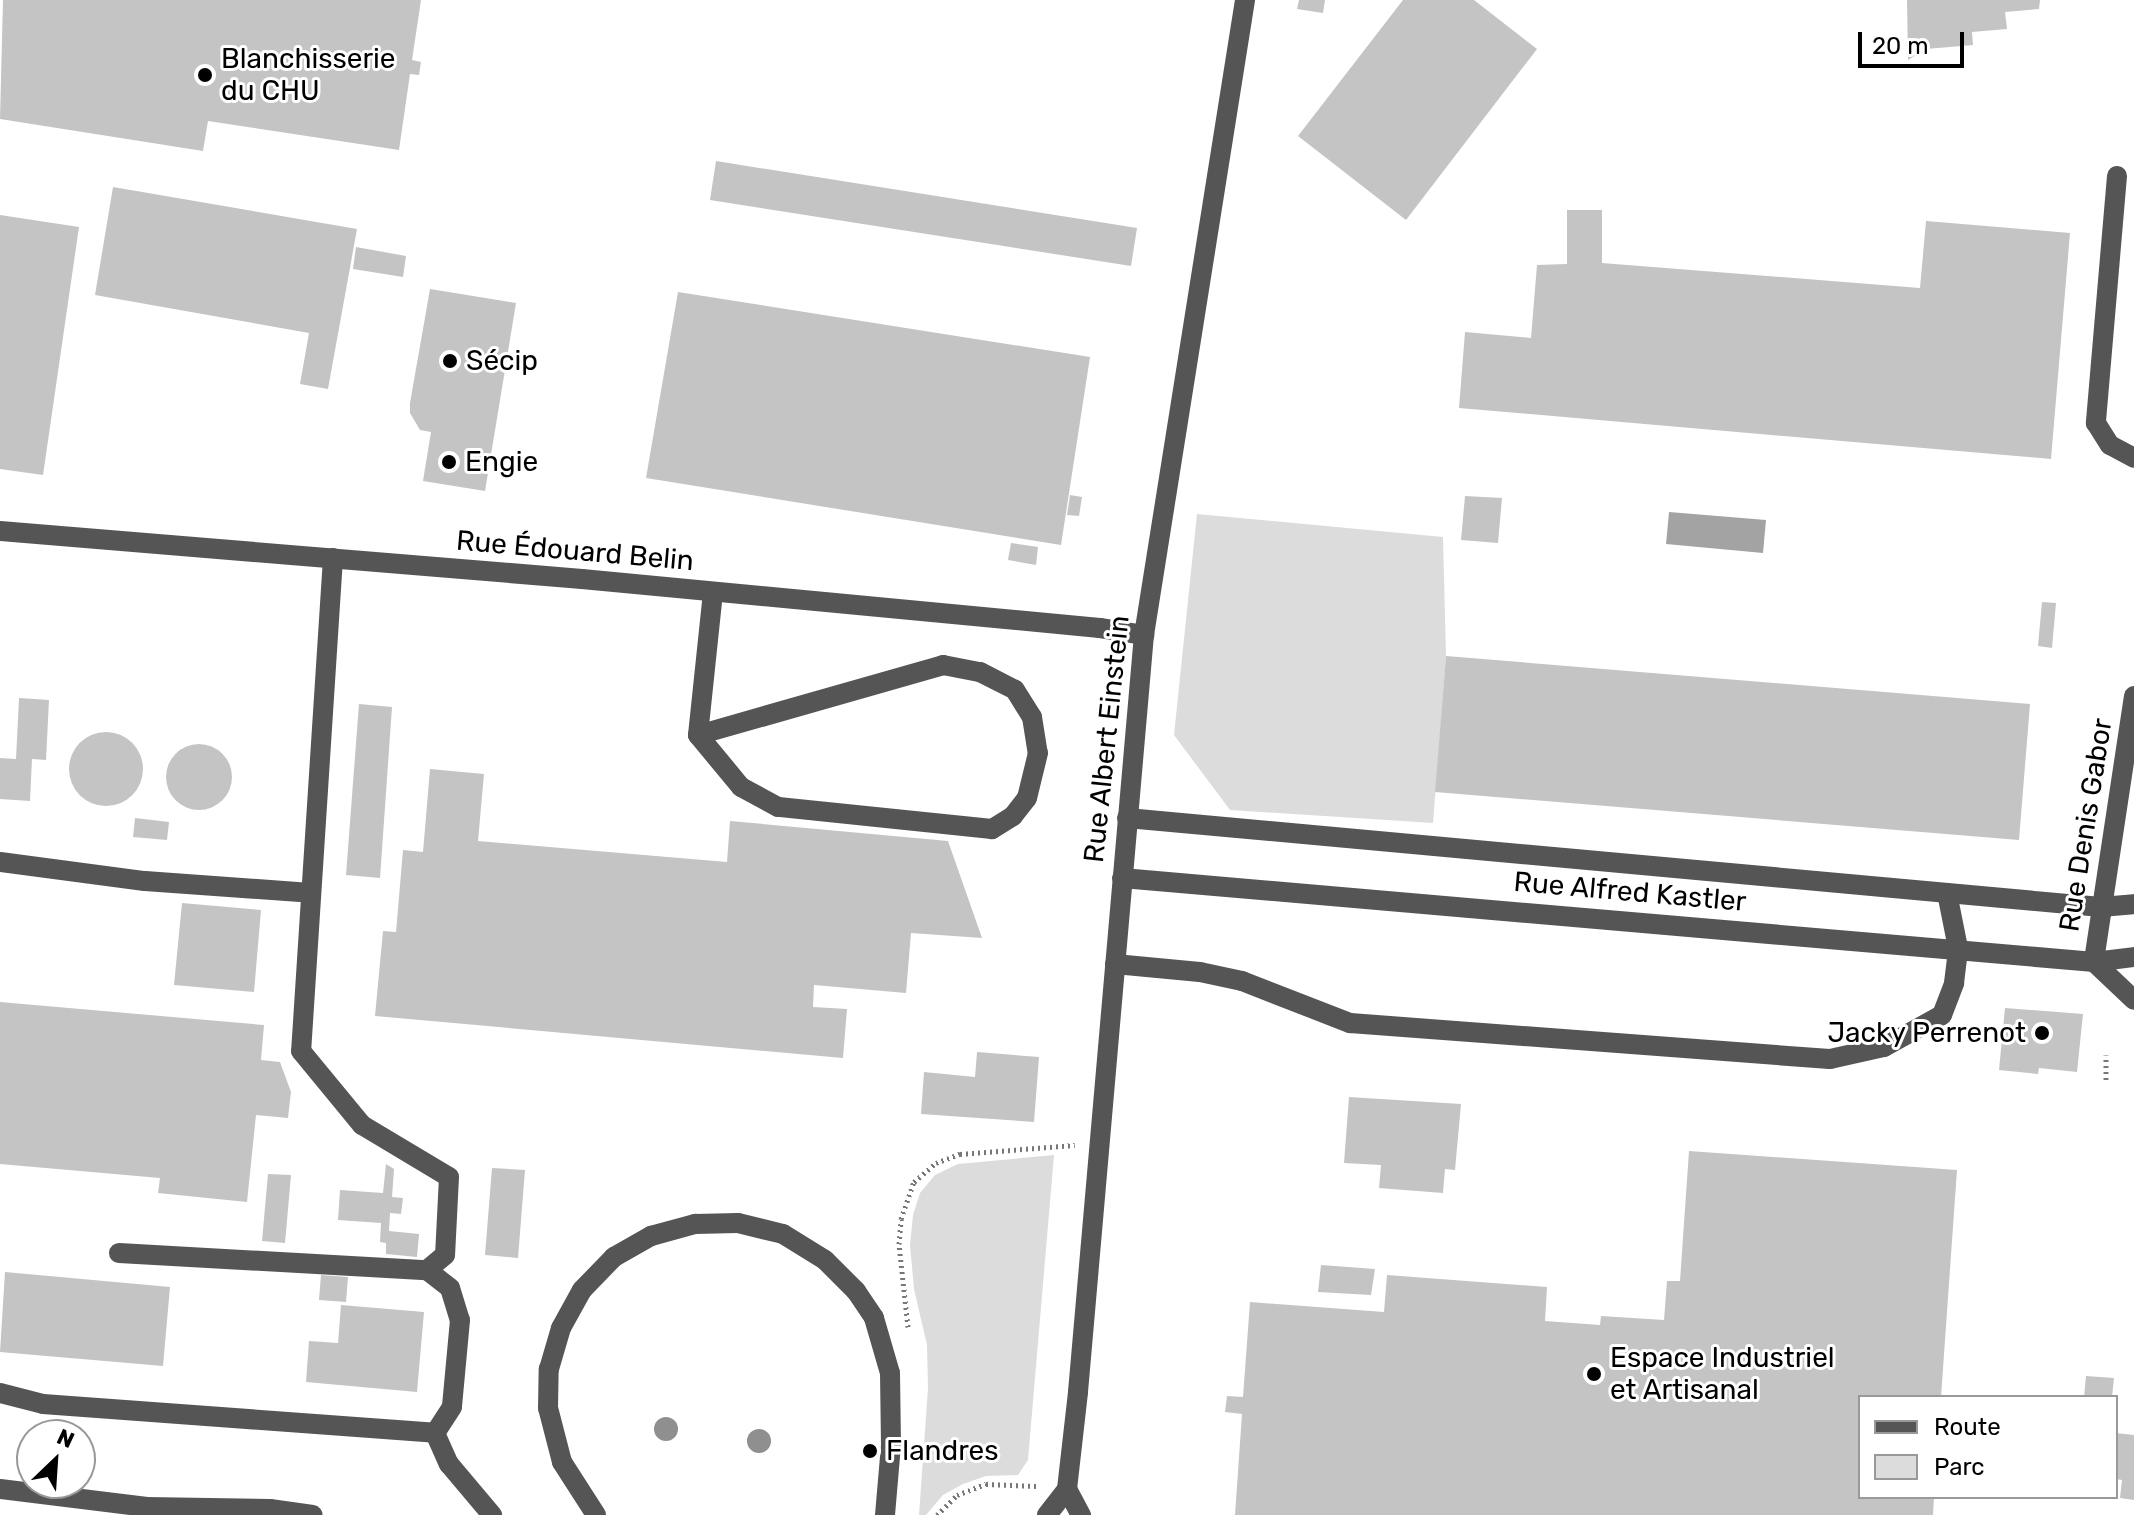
<!DOCTYPE html>
<meta charset="utf-8">
<style>
body{margin:0}
#map{position:relative;width:2134px;height:1515px;overflow:hidden;background:#fff;font-family:Rubik,sans-serif}
div>[style]{position:absolute}
.green>*{inset:0;background:#dcdcdc}
.water>*{inset:0;background:#a3a3a3}
.building>*{inset:0;background:#c4c4c4}
.round{border-radius:50%}
.path>*{height:5px;margin-top:-2.5px;transform-origin:0;background:repeating-linear-gradient(90deg,#777 0 2px,transparent 0 6px)}
.minor>*{height:20px;margin:-10px;padding:0 10px;transform-origin:10px;border-radius:10px;background:#555}
.trees>*{width:24px;height:24px;margin:-12px;border-radius:50%;background:#8f8f8f}
.dots>*{width:22px;height:22px;translate:-50% -50%;box-sizing:border-box;border:4px solid #fff;border-radius:50%}
span{translate:-50% -50%;white-space:nowrap;text-align:center;line-height:1.15;-webkit-text-stroke:6px #fff;paint-order:stroke}
.poi-label{font-size:28px;color:#000}
.left{translate:0 -50%;text-align:left}
.right{translate:-100% -50%;text-align:right}
.street-label{font-size:28px;color:#000}
.legend{position:absolute;left:1858px;top:1395px;width:260px;height:104px;box-sizing:border-box;background:#fff;border:2px solid #999;margin:0;padding:10px 14px;list-style:none;font-size:24px;color:#000}
.legend li{display:flex;align-items:center;gap:16px;height:40px}
.legend b{width:40px;border:2px solid #999}
.north{position:absolute;left:16px;top:1419px;width:80px;height:80px;box-sizing:border-box;background:#fff;border:2px solid #999;border-radius:50%;rotate:25deg;font-size:22px;font-weight:700;line-height:32px;text-align:center;color:#000}
.north::after{content:'';display:block;margin:auto;width:28px;height:36px;background:#000;clip-path:polygon(50% 0,100% 100%,50% 72%,0 100%)}
.scale{position:absolute;left:1858px;top:32px;width:106px;height:36px;box-sizing:border-box;border:4px solid #000;border-top:0;padding-left:10px;font-size:24px;line-height:28px;white-space:nowrap;color:#000;-webkit-text-stroke:6px #fff;paint-order:stroke}
</style>
<div id="map">
<div class="green">
<div style="clip-path:polygon(1197px 514px,1443px 537px,1446px 657px,1433px 823px,1230px 810px,1174px 735px)"></div>
<div style="clip-path:polygon(1054px 1155px,1028px 1460px,1018px 1475px,986px 1476px,963px 1484px,943px 1495px,926px 1515px,919px 1515px,928px 1388px,927px 1345px,914px 1289px,910px 1245px,913px 1215px,920px 1193px,935px 1175px,958px 1164px)"></div>
</div>
<div class="water">
<div style="clip-path:polygon(1669px 512px,1766px 520px,1763px 553px,1666px 544px)"></div>
</div>
<div class="building">
<div style="clip-path:polygon(3px 0,421px 0,412px 60px,421px 62px,419px 75px,410px 74px,399px 150px,208px 121px,203px 151px,0 119px)"></div>
<div style="clip-path:polygon(1299px 0,1325px 0,1323px 13px,1297px 9px)"></div>
<div style="clip-path:polygon(1403px 0,1474px 0,1537px 49px,1406px 220px,1298px 136px)"></div>
<div style="clip-path:polygon(1907px 0,2040px 0,2039px 9px,2005px 12px,2007px 29px,1972px 32px,1973px 45px,1926px 49px,1908px 60px)"></div>
<div style="clip-path:polygon(716px 161px,1137px 228px,1131px 266px,710px 200px)"></div>
<div style="clip-path:polygon(113px 187px,357px 229px,328px 389px,300px 384px,309px 333px,95px 295px)"></div>
<div style="clip-path:polygon(1567px 210px,1602px 210px,1602px 263px,1920px 288px,1926px 221px,2070px 233px,2051px 459px,1459px 408px,1465px 332px,1531px 338px,1537px 265px,1567px 264px)"></div>
<div style="clip-path:polygon(0 215px,79px 227px,43px 475px,0 469px)"></div>
<div style="clip-path:polygon(356px 247px,406px 256px,403px 277px,353px 269px)"></div>
<div style="clip-path:polygon(430px 289px,516px 303px,485px 491px,423px 481px,431px 432px,420px 430px,410px 413px,410px 403px)"></div>
<div style="clip-path:polygon(678px 292px,1090px 357px,1061px 545px,646px 478px)"></div>
<div style="clip-path:polygon(1070px 495px,1082px 497px,1079px 516px,1067px 515px)"></div>
<div style="clip-path:polygon(1465px 496px,1502px 498px,1498px 543px,1461px 540px)"></div>
<div style="clip-path:polygon(1011px 543px,1038px 547px,1036px 565px,1008px 560px)"></div>
<div style="clip-path:polygon(2042px 602px,2056px 603px,2052px 648px,2038px 646px)"></div>
<div style="clip-path:polygon(1446px 656px,2030px 704px,2019px 840px,1435px 792px)"></div>
<div style="clip-path:polygon(19px 698px,49px 700px,46px 760px,32px 759px,30px 801px,0 799px,0 758px,16px 759px)"></div>
<div style="clip-path:polygon(359px 704px,392px 707px,380px 878px,346px 875px)"></div>
<div class="round" style="left:69px;top:732px;width:74px;height:74px"></div>
<div class="round" style="left:166px;top:744px;width:66px;height:66px"></div>
<div style="clip-path:polygon(430px 769px,484px 774px,478px 841px,727px 862px,730px 821px,948px 841px,982px 938px,911px 933px,906px 993px,814px 985px,813px 1007px,847px 1009px,843px 1058px,375px 1016px,383px 931px,396px 932px,403px 850px,423px 852px)"></div>
<div style="clip-path:polygon(135px 818px,169px 822px,167px 840px,133px 837px)"></div>
<div style="clip-path:polygon(182px 903px,261px 910px,254px 992px,174px 985px)"></div>
<div style="clip-path:polygon(0 1002px,264px 1025px,261px 1060px,280px 1062px,291px 1092px,288px 1118px,256px 1115px,247px 1202px,158px 1193px,160px 1178px,0 1164px)"></div>
<div style="clip-path:polygon(2005px 1008px,2083px 1014px,2077px 1072px,2039px 1068px,2038px 1074px,1999px 1070px)"></div>
<div style="clip-path:polygon(977px 1052px,1039px 1057px,1034px 1122px,921px 1114px,924px 1072px,975px 1077px)"></div>
<div style="clip-path:polygon(1349px 1097px,1461px 1104px,1455px 1170px,1445px 1169px,1443px 1193px,1379px 1188px,1381px 1165px,1344px 1163px)"></div>
<div style="clip-path:polygon(1689px 1151px,1957px 1170px,1941px 1397px,1860px 1397px,1860px 1497px,1934px 1497px,1933px 1515px,1235px 1515px,1242px 1414px,1225px 1412px,1227px 1396px,1243px 1397px,1250px 1302px,1384px 1312px,1387px 1275px,1547px 1287px,1545px 1321px,1600px 1325px,1601px 1316px,1664px 1320px,1667px 1281px,1680px 1281px)"></div>
<div style="clip-path:polygon(386px 1164px,394px 1169px,392px 1197px,403px 1198px,401px 1214px,390px 1213px,389px 1231px,419px 1234px,417px 1257px,386px 1254px,386px 1243px,380px 1242px,381px 1223px,338px 1220px,340px 1190px,383px 1193px)"></div>
<div style="clip-path:polygon(492px 1168px,525px 1170px,518px 1258px,485px 1255px)"></div>
<div style="clip-path:polygon(268px 1174px,291px 1175px,285px 1243px,262px 1241px)"></div>
<div style="clip-path:polygon(1321px 1265px,1375px 1269px,1371px 1295px,1318px 1292px)"></div>
<div style="clip-path:polygon(5px 1272px,170px 1287px,163px 1366px,0 1352px)"></div>
<div style="clip-path:polygon(321px 1275px,348px 1277px,346px 1302px,319px 1300px)"></div>
<div style="clip-path:polygon(341px 1305px,424px 1312px,417px 1392px,306px 1382px,309px 1341px,338px 1343px)"></div>
<div style="clip-path:polygon(2086px 1376px,2114px 1378px,2112px 1397px,2084px 1397px)"></div>
<div style="clip-path:polygon(2116px 1433px,2134px 1435px,2134px 1500px,2120px 1498px,2122px 1480px,2116px 1479px)"></div>
</div>
<div class="path">
<div style="left:2106px;top:1080px;width:25px;rotate:-90deg"></div>
<div style="left:908px;top:1327px;width:83px;rotate:-96.2deg"></div>
<div style="left:899px;top:1244px;width:25px;rotate:-85deg"></div>
<div style="left:901px;top:1219px;width:39px;rotate:-71deg"></div>
<div style="left:914px;top:1182px;width:29px;rotate:-41deg"></div>
<div style="left:936px;top:1163px;width:26px;rotate:-21deg"></div>
<div style="left:960px;top:1154px;width:115px;rotate:-4.5deg"></div>
<div style="left:937px;top:1515px;width:28px;rotate:-45deg"></div>
<div style="left:957px;top:1495px;width:31px;rotate:-21deg"></div>
<div style="left:986px;top:1484px;width:51px;rotate:2.2deg"></div>
</div>
<div class="minor">
<div style="left:2117px;top:176px;width:248px;rotate:94.9deg"></div>
<div style="left:2096px;top:423px;width:26px;rotate:58deg"></div>
<div style="left:2110px;top:445px;width:27px;rotate:28deg"></div>
<div style="left:0;top:531px;width:584px;rotate:4.71deg"></div>
<div style="left:582px;top:579px;width:520px;rotate:5.4deg"></div>
<div style="left:1100px;top:628px;width:45px;rotate:9deg"></div>
<div style="left:333px;top:558px;width:494px;rotate:93.7deg"></div>
<div style="left:301px;top:1051px;width:96px;rotate:50.5deg"></div>
<div style="left:362px;top:1125px;width:101px;rotate:30.9deg"></div>
<div style="left:449px;top:1177px;width:78px;rotate:92.9deg"></div>
<div style="left:445px;top:1255px;width:23px;rotate:140deg"></div>
<div style="left:2134px;top:696px;width:269px;rotate:98.6deg"></div>
<div style="left:2094px;top:962px;width:55px;rotate:43.5deg"></div>
<div style="left:698px;top:735px;width:255px;rotate:-15.9deg"></div>
<div style="left:943px;top:665px;width:38px;rotate:11deg"></div>
<div style="left:980px;top:672px;width:39px;rotate:27deg"></div>
<div style="left:1015px;top:690px;width:32px;rotate:58deg"></div>
<div style="left:1032px;top:717px;width:36px;rotate:81deg"></div>
<div style="left:1038px;top:753px;width:46px;rotate:103.7deg"></div>
<div style="left:1027px;top:798px;width:23px;rotate:128deg"></div>
<div style="left:1013px;top:816px;width:25px;rotate:148deg"></div>
<div style="left:992px;top:829px;width:215px;rotate:-174.1deg"></div>
<div style="left:778px;top:807px;width:42px;rotate:-151.6deg"></div>
<div style="left:741px;top:787px;width:67px;rotate:-129.6deg"></div>
<div style="left:698px;top:735px;width:143px;rotate:-84deg"></div>
<div style="left:1127px;top:818px;width:978px;rotate:5.22deg"></div>
<div style="left:2101px;top:907px;width:33px;rotate:-5deg"></div>
<div style="left:0;top:862px;width:146px;rotate:7.5deg"></div>
<div style="left:145px;top:881px;width:166px;rotate:4.1deg"></div>
<div style="left:1122px;top:878px;width:976px;rotate:4.94deg"></div>
<div style="left:2094px;top:962px;width:40px;rotate:-7.1deg"></div>
<div style="left:1115px;top:964px;width:85px;rotate:5.4deg"></div>
<div style="left:1200px;top:972px;width:43px;rotate:12.1deg"></div>
<div style="left:1242px;top:981px;width:116px;rotate:21.3deg"></div>
<div style="left:1350px;top:1023px;width:481px;rotate:4.3deg"></div>
<div style="left:1830px;top:1059px;width:55px;rotate:-12.5deg"></div>
<div style="left:1884px;top:1047px;width:66px;rotate:-28.9deg"></div>
<div style="left:1942px;top:1015px;width:34px;rotate:-69deg"></div>
<div style="left:1954px;top:983px;width:35px;rotate:-83deg"></div>
<div style="left:1958px;top:948px;width:56px;rotate:-101.3deg"></div>
<div style="left:119px;top:1253px;width:308px;rotate:3.2deg"></div>
<div style="left:427px;top:1270px;width:29px;rotate:38deg"></div>
<div style="left:450px;top:1288px;width:34px;rotate:73deg"></div>
<div style="left:460px;top:1320px;width:87px;rotate:95.3deg"></div>
<div style="left:452px;top:1407px;width:31px;rotate:123deg"></div>
<div style="left:435px;top:1433px;width:34px;rotate:66deg"></div>
<div style="left:449px;top:1464px;width:67px;rotate:49.9deg"></div>
<div style="left:0;top:1393px;width:44px;rotate:14.3deg"></div>
<div style="left:43px;top:1404px;width:393px;rotate:4.2deg"></div>
<div style="left:0;top:1489px;width:148px;rotate:7deg"></div>
<div style="left:147px;top:1507px;width:123px;rotate:0.9deg"></div>
<div style="left:270px;top:1509px;width:43px;rotate:7.9deg"></div>
<div style="left:1067px;top:1489px;width:30px;rotate:62deg"></div>
<div style="left:596px;top:1515px;width:63px;rotate:-122.7deg"></div>
<div style="left:562px;top:1462px;width:56px;rotate:-104.5deg"></div>
<div style="left:548px;top:1408px;width:39px;rotate:-89deg"></div>
<div style="left:549px;top:1369px;width:43px;rotate:-73.7deg"></div>
<div style="left:561px;top:1328px;width:43px;rotate:-61.1deg"></div>
<div style="left:582px;top:1290px;width:46px;rotate:-45.9deg"></div>
<div style="left:614px;top:1257px;width:43px;rotate:-29.6deg"></div>
<div style="left:651px;top:1236px;width:46px;rotate:-15.3deg"></div>
<div style="left:695px;top:1224px;width:43px;rotate:-1.3deg"></div>
<div style="left:738px;top:1223px;width:46px;rotate:13.7deg"></div>
<div style="left:783px;top:1234px;width:49px;rotate:31.8deg"></div>
<div style="left:825px;top:1260px;width:44px;rotate:45deg"></div>
<div style="left:856px;top:1291px;width:32px;rotate:56deg"></div>
<div style="left:874px;top:1318px;width:57px;rotate:73.8deg"></div>
<div style="left:890px;top:1373px;width:72px;rotate:89.2deg"></div>
<div style="left:891px;top:1445px;width:70px;rotate:94.9deg"></div>
<div style="left:1047px;top:1515px;width:33px;rotate:-52deg"></div>
<div style="left:1067px;top:1489px;width:98px;rotate:-83.5deg"></div>
<div style="left:1078px;top:1392px;width:760px;rotate:-85.02deg"></div>
<div style="left:1144px;top:635px;width:643px;rotate:-80.96deg"></div>
</div>
<div class="trees">
<div style="left:666px;top:1429px"></div>
<div style="left:759px;top:1441px"></div>
</div>
<div class="dots">
<div style="left:205px;top:75px;background:#000"></div>
<div style="left:450px;top:361px;background:#000"></div>
<div style="left:449px;top:462px;background:#000"></div>
<div style="left:2042px;top:1033px;background:#000"></div>
<div style="left:1594px;top:1374px;background:#000"></div>
<div style="left:870px;top:1451px;background:#000"></div>
</div>
<div class="poi-label">
<span class="left" style="left:221px;top:75px">Blanchisserie<br>du CHU</span>
<span class="left" style="left:466px;top:361px">Sécip</span>
<span class="left" style="left:465px;top:462px">Engie</span>
<span class="right" style="left:2026px;top:1033px">Jacky Perrenot</span>
<span class="left" style="left:1610px;top:1374px">Espace Industriel<br>et Artisanal</span>
<span class="left" style="left:886px;top:1451px">Flandres</span>
</div>
<div class="street-label">
<span style="left:575px;top:551px;rotate:5deg">Rue Édouard Belin</span>
<span style="left:1107px;top:739px;rotate:-84deg">Rue Albert Einstein</span>
<span style="left:2086px;top:825px;rotate:-81deg">Rue Denis Gabor</span>
<span style="left:1630px;top:892px;rotate:5deg">Rue Alfred Kastler</span>
</div>
<ul class="legend">
<li><b style="height:10px;background:#555"></b>Route</li>
<li><b style="height:22px;background:#dcdcdc"></b>Parc</li>
</ul>
<div class="north">N</div>
<div class="scale">20 m</div>
</div>
